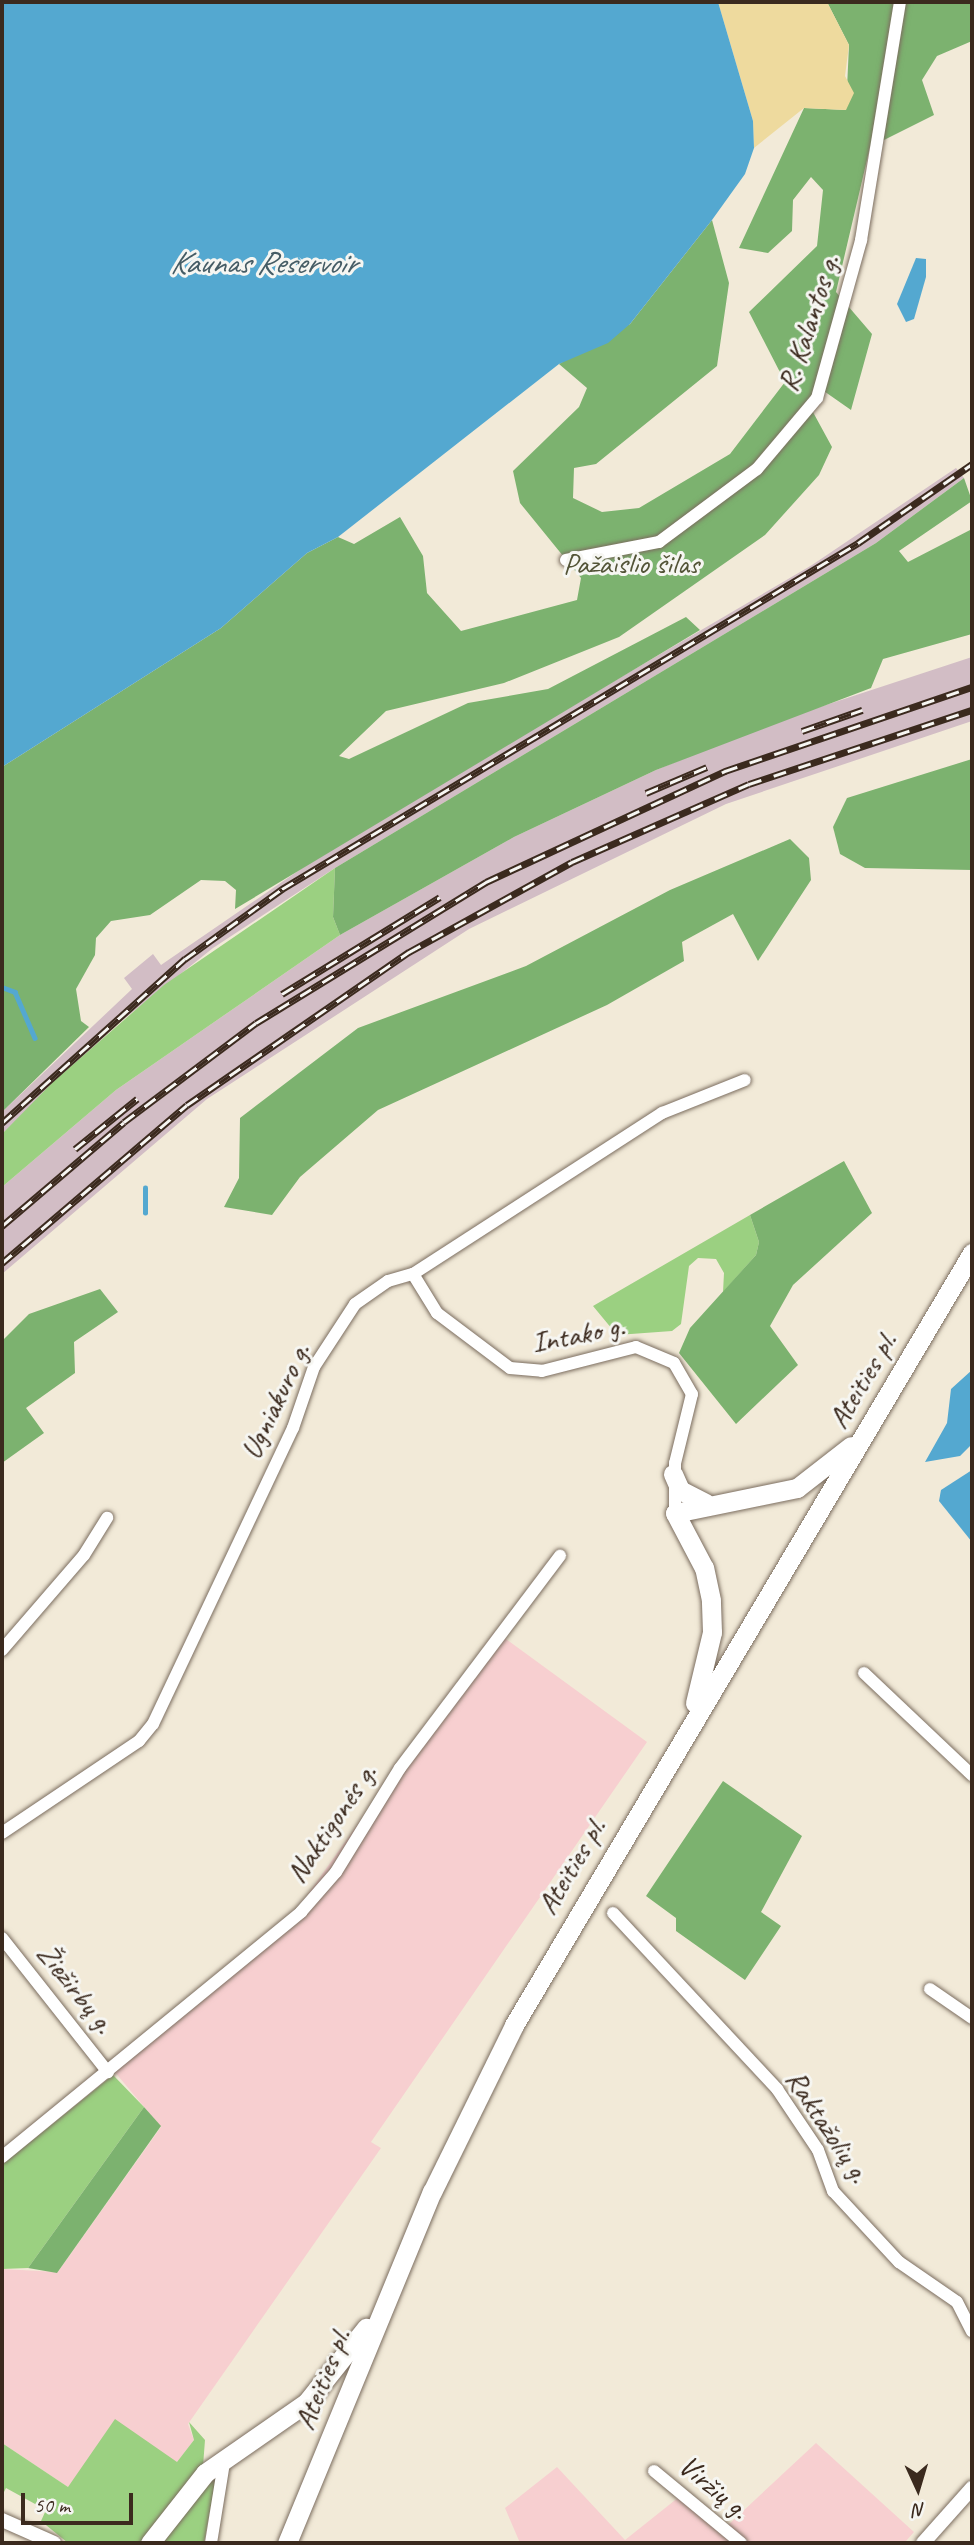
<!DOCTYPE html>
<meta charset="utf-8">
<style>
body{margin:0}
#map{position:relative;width:974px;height:2545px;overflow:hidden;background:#f2ead8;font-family:Caveat,sans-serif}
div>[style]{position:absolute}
.built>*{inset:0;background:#f7cfd0}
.industrial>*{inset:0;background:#d2bdc5}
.green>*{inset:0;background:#9bd081}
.forest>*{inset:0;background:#7cb26f}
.sand>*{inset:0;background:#eeda9e}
.water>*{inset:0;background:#54a8d0}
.stream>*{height:4.5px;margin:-2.25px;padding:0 2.25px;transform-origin:2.25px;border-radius:2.25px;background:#54a8d0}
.roads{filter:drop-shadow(0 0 2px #7b6d5f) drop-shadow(0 0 2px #7b6d5f)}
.minor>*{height:12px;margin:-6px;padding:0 6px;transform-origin:6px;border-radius:6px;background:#fff}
.tertiary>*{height:14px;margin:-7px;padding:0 7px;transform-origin:7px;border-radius:7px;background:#fff}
.trunk>*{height:19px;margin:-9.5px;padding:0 9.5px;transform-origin:9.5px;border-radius:9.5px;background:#fff}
.rail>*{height:7px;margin-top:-3.5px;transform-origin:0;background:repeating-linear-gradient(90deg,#f6f6f2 0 13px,#3b2a1e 0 26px);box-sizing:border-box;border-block:2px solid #3b2a1e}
span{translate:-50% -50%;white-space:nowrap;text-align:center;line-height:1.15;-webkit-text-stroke:6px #f6f6f2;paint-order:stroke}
.street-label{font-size:30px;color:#3b2a1e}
.park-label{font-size:30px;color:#535437}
.water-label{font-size:32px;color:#455c65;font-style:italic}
.frame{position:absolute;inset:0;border:4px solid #3b2a1e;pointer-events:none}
.north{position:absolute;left:883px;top:2454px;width:70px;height:70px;-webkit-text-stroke:5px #f6f6f2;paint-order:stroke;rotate:176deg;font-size:19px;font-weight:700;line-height:28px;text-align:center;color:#3b2a1e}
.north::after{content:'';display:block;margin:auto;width:24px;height:32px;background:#3b2a1e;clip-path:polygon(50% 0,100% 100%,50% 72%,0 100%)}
.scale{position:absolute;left:21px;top:2493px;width:112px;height:32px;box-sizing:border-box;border:4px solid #3b2a1e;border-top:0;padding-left:9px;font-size:21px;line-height:24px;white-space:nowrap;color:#3b2a1e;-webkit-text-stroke:5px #f6f6f2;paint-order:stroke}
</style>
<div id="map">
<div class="built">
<div style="clip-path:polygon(495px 1631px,647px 1742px,371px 2142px,381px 2148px,188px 2424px,194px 2440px,177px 2463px,68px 2487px,2px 2443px,2px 2269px,58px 2272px,161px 2127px,108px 2064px,296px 1911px)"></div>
<div style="clip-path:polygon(816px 2443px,914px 2532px,906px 2541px,520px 2543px,505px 2508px,557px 2467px,625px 2540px,684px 2493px,727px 2526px)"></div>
</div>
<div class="industrial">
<div style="clip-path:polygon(956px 468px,964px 478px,876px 543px,335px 868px,213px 948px,119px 1023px,2px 1134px,2px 1112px,132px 989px,124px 978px,153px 954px,161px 965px,343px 840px,812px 565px)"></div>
<div style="clip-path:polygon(972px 657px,972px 721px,726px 804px,469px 929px,207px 1099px,2px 1274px,2px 1187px,116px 1090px,340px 935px,514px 837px,656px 770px,768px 724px)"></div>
</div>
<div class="green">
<div style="clip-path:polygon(335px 868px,333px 917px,340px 935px,116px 1090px,2px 1187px,2px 1134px,52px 1083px,164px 985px)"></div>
<div style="clip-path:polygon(750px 1215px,759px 1242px,756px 1255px,723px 1292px,724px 1273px,716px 1259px,698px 1258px,689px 1266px,681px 1324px,672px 1331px,617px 1335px,593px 1306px)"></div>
<div style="clip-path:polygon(113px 2075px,144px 2107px,28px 2268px,2px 2269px,2px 2165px)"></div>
<div style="clip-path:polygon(115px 2419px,177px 2462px,194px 2440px,189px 2422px,205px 2440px,203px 2466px,140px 2543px,68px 2543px,41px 2521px,46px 2510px,6px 2488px,2px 2496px,2px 2443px,68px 2487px)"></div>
<div style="clip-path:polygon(217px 2473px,204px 2543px,154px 2543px)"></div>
</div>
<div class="forest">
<div style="clip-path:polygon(827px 2px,972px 2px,972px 41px,937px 56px,922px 80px,934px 115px,870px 147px,836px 292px,872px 334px,851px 410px,821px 389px,808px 403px,832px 447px,819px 475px,765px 535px,619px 637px,504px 683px,386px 711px,339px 756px,349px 759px,468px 703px,548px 689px,686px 617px,700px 630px,235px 909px,236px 890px,225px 881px,201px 880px,150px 915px,111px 921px,96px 938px,95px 955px,76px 989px,81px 1021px,89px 1027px,2px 1112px,2px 767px,221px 628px,307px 553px,338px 537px,354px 544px,400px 517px,423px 556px,427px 593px,461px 631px,577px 600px,581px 578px,520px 503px,513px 471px,579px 407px,587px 388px,559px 364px,630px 324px,712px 220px,729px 283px,717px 366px,596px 464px,574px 468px,573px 498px,602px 512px,639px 508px,730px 454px,785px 382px,749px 312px,817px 246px,823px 190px,811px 177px,793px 200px,792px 231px,768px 253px,739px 248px,804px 108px,846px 110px,849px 45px)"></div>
<div style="clip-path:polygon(964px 478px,972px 501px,899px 551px,908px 562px,972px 529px,972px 634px,883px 659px,871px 688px,656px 770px,514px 837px,340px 935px,333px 917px,335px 868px,876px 543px)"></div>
<div style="clip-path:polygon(972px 759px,972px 870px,865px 868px,840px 854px,833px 827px,847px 798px)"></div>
<div style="clip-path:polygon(790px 839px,809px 858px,811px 880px,758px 961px,733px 914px,682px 942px,684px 961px,607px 1005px,378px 1110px,300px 1177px,272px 1215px,224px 1207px,239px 1178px,240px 1118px,358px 1028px,526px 966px,670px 890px)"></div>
<div style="clip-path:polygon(844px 1161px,872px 1213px,793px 1285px,770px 1326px,798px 1365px,736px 1424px,679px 1353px,690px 1328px,756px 1255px,759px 1242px,750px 1215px)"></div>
<div style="clip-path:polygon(100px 1289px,118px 1312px,74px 1342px,75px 1373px,26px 1408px,44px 1433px,2px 1463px,2px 1341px,29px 1314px)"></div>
<div style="clip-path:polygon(723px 1781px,802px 1836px,761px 1912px,781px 1926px,745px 1980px,676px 1931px,676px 1918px,646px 1896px)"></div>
<div style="clip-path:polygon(144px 2107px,161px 2126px,57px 2273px,28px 2268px)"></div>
</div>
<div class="sand">
<div style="clip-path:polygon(718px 2px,827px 2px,849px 45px,845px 76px,854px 93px,846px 110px,804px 108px,754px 148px,753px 121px)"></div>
</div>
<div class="water">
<div style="clip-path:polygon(2px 2px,718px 2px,753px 121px,754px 148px,745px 174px,712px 220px,630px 324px,608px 343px,559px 364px,338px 537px,307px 553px,221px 628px,2px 767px)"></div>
<div style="clip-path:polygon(916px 258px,926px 259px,926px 277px,914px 319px,906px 322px,897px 304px)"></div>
<div style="clip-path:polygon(972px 1370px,972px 1444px,960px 1456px,925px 1462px,947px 1423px,951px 1389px)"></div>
<div style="clip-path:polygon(972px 1470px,972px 1542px,939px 1501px,941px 1490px)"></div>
</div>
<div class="stream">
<div style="left:2px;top:987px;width:14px;rotate:21deg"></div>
<div style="left:15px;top:992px;width:50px;rotate:66.5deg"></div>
<div style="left:145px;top:1213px;width:25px;rotate:-90deg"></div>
</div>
<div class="roads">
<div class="minor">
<div style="left:566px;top:560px;width:95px;rotate:-11deg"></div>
<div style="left:659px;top:542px;width:122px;rotate:-36.7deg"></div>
<div style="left:757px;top:469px;width:93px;rotate:-49.8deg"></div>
<div style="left:817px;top:398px;width:164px;rotate:-74.4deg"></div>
<div style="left:861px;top:240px;width:241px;rotate:-80.7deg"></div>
<div style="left:413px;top:1274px;width:46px;rotate:58.4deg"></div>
<div style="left:437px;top:1313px;width:91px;rotate:37deg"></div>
<div style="left:510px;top:1368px;width:32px;rotate:5deg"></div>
<div style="left:542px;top:1371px;width:97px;rotate:-14.3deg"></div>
<div style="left:636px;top:1347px;width:41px;rotate:22.8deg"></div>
<div style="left:674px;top:1363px;width:36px;rotate:60deg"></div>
<div style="left:692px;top:1394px;width:71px;rotate:103.8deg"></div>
<div style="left:675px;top:1463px;width:50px;rotate:90deg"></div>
<div style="left:2px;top:1650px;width:125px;rotate:-49.2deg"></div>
<div style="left:84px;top:1555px;width:44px;rotate:-58.1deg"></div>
<div style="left:864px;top:1673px;width:149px;rotate:43.4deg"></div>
<div style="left:2px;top:1833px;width:165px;rotate:-33.9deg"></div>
<div style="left:139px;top:1741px;width:22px;rotate:-51deg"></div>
<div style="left:153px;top:1724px;width:327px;rotate:-64.7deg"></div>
<div style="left:293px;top:1428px;width:65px;rotate:-71deg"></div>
<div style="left:314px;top:1367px;width:75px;rotate:-56.9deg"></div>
<div style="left:355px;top:1304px;width:40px;rotate:-34.9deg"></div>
<div style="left:388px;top:1281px;width:26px;rotate:-16deg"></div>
<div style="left:413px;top:1274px;width:297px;rotate:-32.9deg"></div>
<div style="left:662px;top:1113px;width:89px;rotate:-21.7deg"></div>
<div style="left:613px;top:1913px;width:241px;rotate:47deg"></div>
<div style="left:777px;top:2089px;width:73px;rotate:56.1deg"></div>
<div style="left:818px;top:2150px;width:44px;rotate:69.9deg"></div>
<div style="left:833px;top:2191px;width:97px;rotate:47.1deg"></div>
<div style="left:899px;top:2262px;width:70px;rotate:34.6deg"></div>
<div style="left:957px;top:2302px;width:33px;rotate:63deg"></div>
<div style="left:2px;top:1938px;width:171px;rotate:51.7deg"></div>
<div style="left:930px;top:1989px;width:51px;rotate:34.6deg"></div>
<div style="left:2px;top:2157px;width:387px;rotate:-39.3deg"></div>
<div style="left:301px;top:1912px;width:53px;rotate:-48.8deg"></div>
<div style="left:336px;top:1872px;width:122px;rotate:-58.4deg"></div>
<div style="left:400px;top:1768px;width:266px;rotate:-53deg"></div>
<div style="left:654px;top:2471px;width:113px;rotate:39.6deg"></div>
<div style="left:211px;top:2543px;width:87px;rotate:-80.8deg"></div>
</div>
<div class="tertiary">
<div style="left:2px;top:2520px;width:57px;rotate:23.9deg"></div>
<div style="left:923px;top:2543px;width:74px;rotate:-48.3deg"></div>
</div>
<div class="trunk">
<div style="left:673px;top:1474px;width:17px;rotate:66deg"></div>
<div style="left:680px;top:1490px;width:29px;rotate:27deg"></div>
<div style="left:695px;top:1703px;width:73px;rotate:-76.5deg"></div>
<div style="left:712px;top:1632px;width:32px;rotate:-92deg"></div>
<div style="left:711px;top:1600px;width:33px;rotate:-102deg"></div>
<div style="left:704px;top:1568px;width:62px;rotate:-117.8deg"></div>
<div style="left:675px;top:1513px;width:125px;rotate:-11.6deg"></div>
<div style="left:797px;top:1488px;width:68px;rotate:-37.9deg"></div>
<div style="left:150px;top:2543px;width:89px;rotate:-51.8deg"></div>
<div style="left:205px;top:2473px;width:124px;rotate:-34.8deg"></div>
<div style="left:307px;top:2402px;width:95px;rotate:-51.4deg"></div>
<div style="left:287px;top:2543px;width:380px;rotate:-67.6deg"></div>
<div style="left:432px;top:2192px;width:186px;rotate:-63.8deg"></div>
<div style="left:514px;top:2025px;width:898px;rotate:-59.32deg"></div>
</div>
</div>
<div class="rail">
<div style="left:802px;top:731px;width:64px;rotate:-19.3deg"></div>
<div style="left:646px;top:793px;width:66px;rotate:-23.1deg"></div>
<div style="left:282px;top:994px;width:185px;rotate:-31.5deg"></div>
<div style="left:2px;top:1123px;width:246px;rotate:-41.9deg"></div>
<div style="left:185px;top:959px;width:120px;rotate:-35.8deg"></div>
<div style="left:282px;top:889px;width:672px;rotate:-30.99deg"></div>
<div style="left:858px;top:543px;width:139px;rotate:-34.7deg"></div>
<div style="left:75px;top:1149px;width:80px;rotate:-38.9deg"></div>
<div style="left:2px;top:1226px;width:160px;rotate:-40.4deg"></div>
<div style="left:124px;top:1122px;width:165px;rotate:-36.9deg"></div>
<div style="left:256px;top:1023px;width:270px;rotate:-31.5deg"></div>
<div style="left:486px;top:882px;width:264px;rotate:-24.9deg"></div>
<div style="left:725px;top:771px;width:261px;rotate:-18.8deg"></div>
<div style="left:2px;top:1263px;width:243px;rotate:-40.5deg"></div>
<div style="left:187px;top:1105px;width:270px;rotate:-34.6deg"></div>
<div style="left:409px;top:952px;width:186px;rotate:-28.9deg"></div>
<div style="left:572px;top:862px;width:193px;rotate:-23.8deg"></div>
<div style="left:749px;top:784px;width:235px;rotate:-18.4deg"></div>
</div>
<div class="street-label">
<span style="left:808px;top:323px;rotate:-72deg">R. Kalantos g.</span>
<span style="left:578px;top:1334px;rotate:-11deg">Intako g.</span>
<span style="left:862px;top:1380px;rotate:-59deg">Ateities pl.</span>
<span style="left:275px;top:1401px;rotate:-65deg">Ugniakuro g.</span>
<span style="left:331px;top:1823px;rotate:-56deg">Naktigonės g.</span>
<span style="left:571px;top:1866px;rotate:-59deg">Ateities pl.</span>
<span style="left:76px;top:1988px;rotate:52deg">Žiežirbų g.</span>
<span style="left:828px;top:2126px;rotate:57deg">Raktažolių g.</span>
<span style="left:322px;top:2379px;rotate:-68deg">Ateities pl.</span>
<span style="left:714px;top:2487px;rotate:40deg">Viržių g.</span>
</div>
<div class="park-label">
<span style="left:631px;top:563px">Pažaislio šilas</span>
</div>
<div class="water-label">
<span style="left:263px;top:263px">Kaunas Reservoir</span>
</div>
<div class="frame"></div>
<div class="north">N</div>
<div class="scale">50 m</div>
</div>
